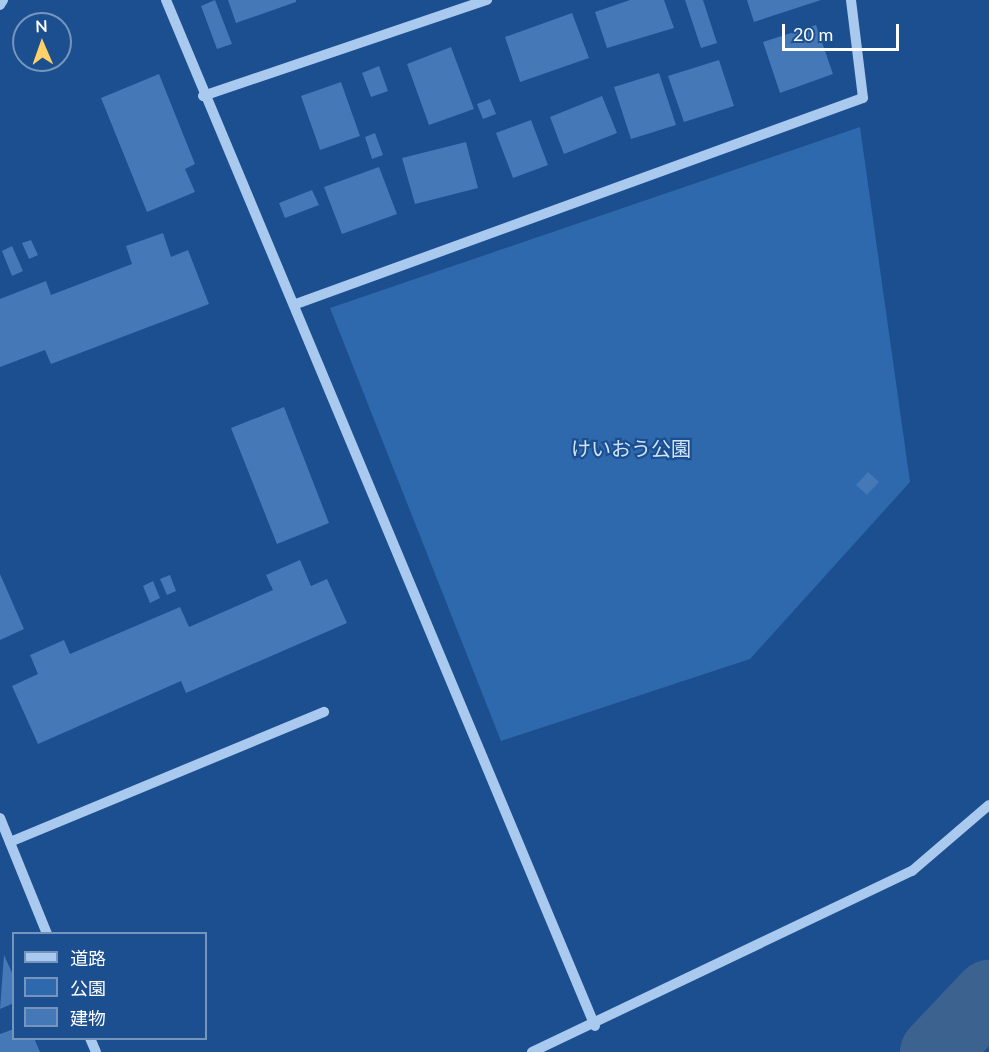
<!DOCTYPE html>
<meta charset="utf-8">
<style>
body{margin:0}
#map{position:relative;width:989px;height:1052px;overflow:hidden;background:#1b4f8f;font-family:Lato,"Noto Sans JP",sans-serif}
div>[style]{position:absolute}
.green>*{inset:0;background:#2e69ad}
.river>*{height:70px;margin:-35px;padding:0 35px;transform-origin:35px;border-radius:35px;background:#3c6290}
.building>*{inset:0;background:#4478b7}
.minor>*{height:10px;margin:-5px;padding:0 5px;transform-origin:5px;border-radius:5px;background:#a9c9ee}
span{translate:-50% -50%;white-space:nowrap;text-align:center;line-height:1.15;-webkit-text-stroke:4.5px #1b4f8f;paint-order:stroke}
.park-label{font-size:20px;color:#cfe3fa}
.legend{position:absolute;left:12px;top:932px;width:195px;height:108px;box-sizing:border-box;background:#1b4f8f;border:2px solid #7695bc;margin:0;padding:8px 10px;list-style:none;font-size:18px;color:#fff}
.legend li{display:flex;align-items:center;gap:12px;height:30px}
.legend b{width:30px;border:2px solid #7695bc}
.north{position:absolute;left:12px;top:12px;width:60px;height:60px;box-sizing:border-box;background:#1b4f8f;border:2px solid #7695bc;border-radius:50%;rotate:358deg;font-size:16px;font-weight:700;line-height:24px;text-align:center;color:#fff}
.north::after{content:'';display:block;margin:auto;width:21px;height:27px;background:#ffd166;clip-path:polygon(50% 0,100% 100%,50% 72%,0 100%)}
.scale{position:absolute;left:782px;top:24px;width:117px;height:27px;box-sizing:border-box;border:3px solid #fff;border-top:0;padding-left:8px;font-size:18px;line-height:21px;white-space:nowrap;color:#fff;-webkit-text-stroke:4px #1b4f8f;paint-order:stroke}
</style>
<div id="map">
<div class="green">
<div style="clip-path:polygon(860px 127px,910px 482px,750px 659px,501px 741px,330px 308px)"></div>
</div>
<div class="river">
<div style="left:935px;top:1052px;width:79px;rotate:-46.5deg"></div>
</div>
<div class="building">
<div style="clip-path:polygon(215px 0,232px 44px,217px 49px,201px 6px)"></div>
<div style="clip-path:polygon(228px 0,296px 0,296px 2px,236px 23px)"></div>
<div style="clip-path:polygon(630px 0,664px 0,674px 28px,607px 48px,595px 12px)"></div>
<div style="clip-path:polygon(685px 0,703px 0,717px 43px,701px 48px)"></div>
<div style="clip-path:polygon(747px 0,821px 0,754px 22px)"></div>
<div style="clip-path:polygon(572px 13px,589px 58px,520px 82px,505px 37px)"></div>
<div style="clip-path:polygon(816px 25px,833px 74px,780px 93px,763px 42px)"></div>
<div style="clip-path:polygon(451px 47px,474px 109px,429px 125px,407px 64px)"></div>
<div style="clip-path:polygon(719px 60px,734px 106px,684px 122px,668px 76px)"></div>
<div style="clip-path:polygon(379px 66px,388px 91px,371px 97px,362px 73px)"></div>
<div style="clip-path:polygon(659px 73px,676px 125px,631px 139px,614px 87px)"></div>
<div style="clip-path:polygon(159px 74px,195px 164px,185px 169px,195px 192px,147px 212px,101px 98px)"></div>
<div style="clip-path:polygon(341px 82px,360px 136px,320px 150px,301px 96px)"></div>
<div style="clip-path:polygon(602px 96px,617px 133px,564px 154px,550px 117px)"></div>
<div style="clip-path:polygon(490px 99px,496px 114px,483px 119px,477px 104px)"></div>
<div style="clip-path:polygon(531px 120px,548px 165px,513px 178px,496px 133px)"></div>
<div style="clip-path:polygon(375px 133px,383px 155px,372px 159px,365px 137px)"></div>
<div style="clip-path:polygon(466px 142px,478px 188px,415px 204px,402px 158px)"></div>
<div style="clip-path:polygon(379px 167px,397px 214px,342px 234px,324px 187px)"></div>
<div style="clip-path:polygon(312px 190px,319px 205px,285px 218px,279px 203px)"></div>
<div style="clip-path:polygon(163px 233px,171px 257px,188px 250px,209px 304px,51px 364px,45px 350px,0 367px,0 299px,46px 281px,51px 295px,132px 264px,126px 246px)"></div>
<div style="clip-path:polygon(31px 240px,38px 255px,29px 259px,22px 243px)"></div>
<div style="clip-path:polygon(12px 246px,23px 271px,12px 276px,2px 251px)"></div>
<div style="clip-path:polygon(284px 407px,329px 523px,277px 544px,231px 428px)"></div>
<div style="clip-path:polygon(868px 472px,879px 482px,867px 495px,856px 485px)"></div>
<div style="clip-path:polygon(300px 560px,311px 586px,327px 579px,347px 623px,186px 693px,181px 681px,38px 744px,12px 686px,38px 674px,30px 655px,64px 640px,70px 654px,180px 607px,189px 627px,273px 590px,266px 575px)"></div>
<div style="clip-path:polygon(0 574px,24px 629px,0 640px)"></div>
<div style="clip-path:polygon(170px 575px,176px 591px,167px 595px,160px 579px)"></div>
<div style="clip-path:polygon(153px 581px,160px 598px,150px 603px,143px 586px)"></div>
<div style="clip-path:polygon(4px 955px,14px 977px,14px 1003px,0 1009px)"></div>
<div style="clip-path:polygon(14px 1029px,14px 1038px,34px 1038px,40px 1052px,0 1052px,0 1034px)"></div>
</div>
<div class="minor">
<div style="left:166px;top:0;width:1112px;rotate:67.31deg"></div>
<div style="left:0;top:5px;width:6px;rotate:-59deg"></div>
<div style="left:203px;top:96px;width:300px;rotate:-18.7deg"></div>
<div style="left:296px;top:304px;width:603px;rotate:-19.97deg"></div>
<div style="left:863px;top:98px;width:99px;rotate:-97deg"></div>
<div style="left:0;top:818px;width:125px;rotate:67.9deg"></div>
<div style="left:10px;top:842px;width:340px;rotate:-22.5deg"></div>
<div style="left:90px;top:1038px;width:15px;rotate:67deg"></div>
<div style="left:532px;top:1052px;width:421px;rotate:-25.5deg"></div>
<div style="left:912px;top:871px;width:101px;rotate:-40.6deg"></div>
</div>
<div class="park-label">
<span style="left:631px;top:448px">けいおう公園</span>
</div>
<ul class="legend">
<li><b style="height:8px;background:#a9c9ee"></b>道路</li>
<li><b style="height:16px;background:#2e69ad"></b>公園</li>
<li><b style="height:16px;background:#4478b7"></b>建物</li>
</ul>
<div class="north">N</div>
<div class="scale">20 m</div>
</div>
